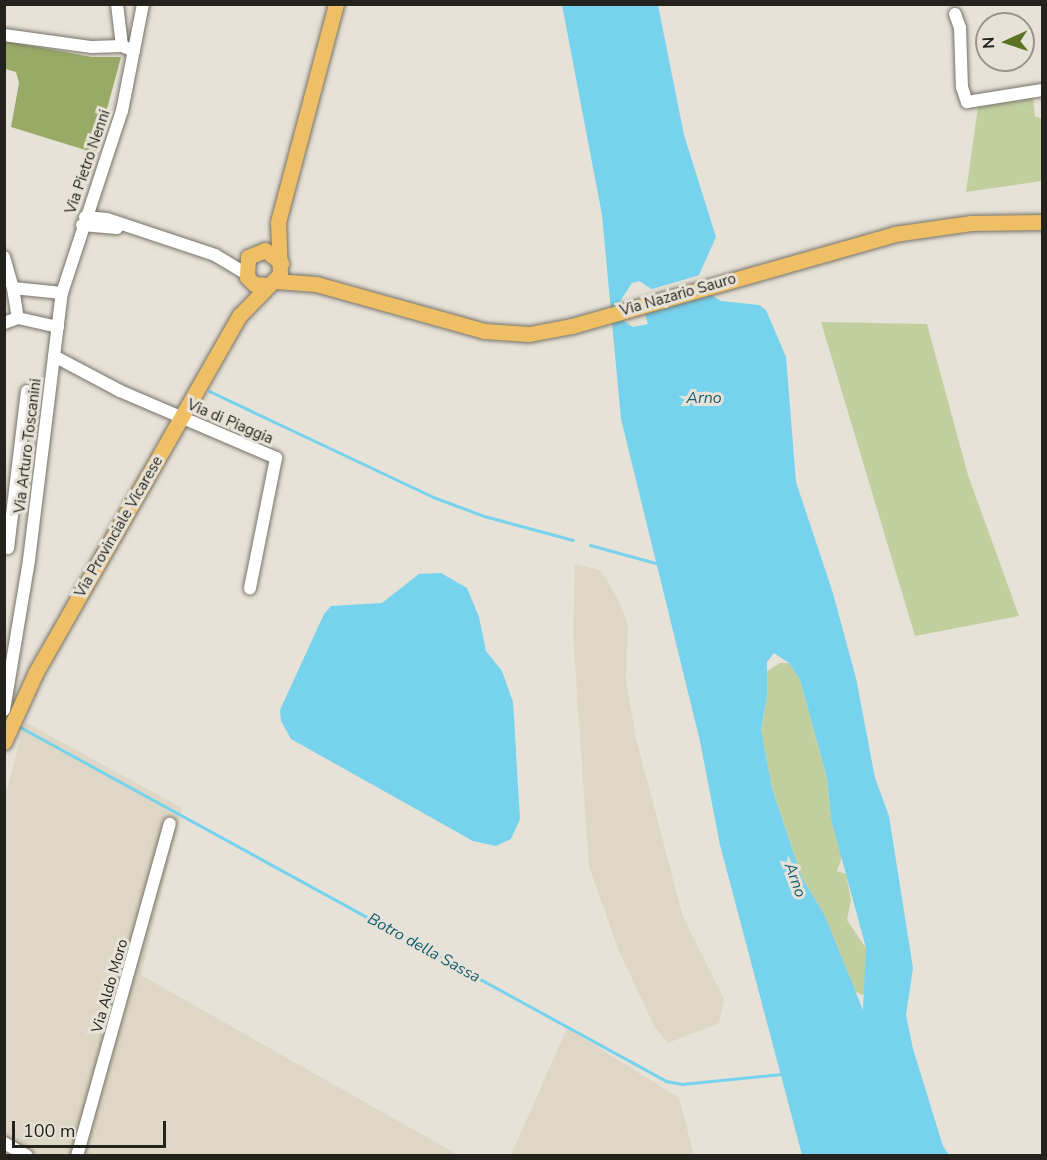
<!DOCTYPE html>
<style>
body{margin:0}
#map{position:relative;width:1047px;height:1160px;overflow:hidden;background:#e7e2d7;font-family:"Nunito Sans",sans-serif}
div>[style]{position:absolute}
.built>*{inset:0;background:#dfd7c5}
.green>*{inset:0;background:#c1cf9f}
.forest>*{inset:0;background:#9a6}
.water>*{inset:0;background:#77d2ed}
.pier>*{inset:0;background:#e7e2d7}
.stream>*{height:3px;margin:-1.5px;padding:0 1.5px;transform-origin:1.5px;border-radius:1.5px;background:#77d2ed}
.roads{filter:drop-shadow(0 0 2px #777369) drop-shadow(0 0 2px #777369)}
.minor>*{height:12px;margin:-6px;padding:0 6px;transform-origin:6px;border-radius:6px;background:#fff}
.major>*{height:15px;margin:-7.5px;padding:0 7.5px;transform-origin:7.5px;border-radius:7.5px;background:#efbf66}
span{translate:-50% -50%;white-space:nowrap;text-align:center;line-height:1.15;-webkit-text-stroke:6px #e7e2d7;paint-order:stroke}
.street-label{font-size:15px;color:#23221d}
.water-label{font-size:16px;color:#135e71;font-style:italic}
.frame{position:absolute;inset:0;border:6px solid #23221d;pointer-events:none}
.north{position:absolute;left:975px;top:12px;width:60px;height:60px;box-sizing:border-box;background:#e7e2d7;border:2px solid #99958d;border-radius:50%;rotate:267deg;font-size:16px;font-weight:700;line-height:24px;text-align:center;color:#23221d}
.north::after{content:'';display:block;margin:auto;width:21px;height:27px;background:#5b7223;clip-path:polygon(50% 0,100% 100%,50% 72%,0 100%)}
.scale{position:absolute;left:12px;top:1121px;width:154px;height:27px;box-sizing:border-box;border:3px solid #23221d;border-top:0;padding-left:8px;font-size:18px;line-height:21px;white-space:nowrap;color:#23221d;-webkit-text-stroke:4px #e7e2d7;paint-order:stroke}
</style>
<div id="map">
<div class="built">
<div style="clip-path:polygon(575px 564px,600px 570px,617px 597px,628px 625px,626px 679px,636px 738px,683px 917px,724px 999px,719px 1023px,668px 1043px,655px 1028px,619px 951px,589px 867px,573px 635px)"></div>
<div style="clip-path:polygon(25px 722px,182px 808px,141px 975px,458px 1155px,5px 1156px,5px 796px)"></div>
<div style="clip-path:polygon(567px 1028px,679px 1098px,694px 1155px,511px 1155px)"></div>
</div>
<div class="green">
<div style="clip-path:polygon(1033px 98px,1035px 116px,1042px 119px,1042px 181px,966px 192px,978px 107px)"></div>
<div style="clip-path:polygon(821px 322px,927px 324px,968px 475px,1019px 616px,915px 636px)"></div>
<div style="clip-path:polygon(780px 663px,789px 663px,800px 680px,827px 778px,831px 819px,843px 855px,837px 871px,846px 874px,851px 900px,847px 920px,866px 948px,866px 993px,862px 995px,853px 991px,824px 914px,802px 878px,772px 788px,761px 731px,767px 696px,766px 672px)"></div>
</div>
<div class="forest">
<div style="clip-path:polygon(5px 41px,92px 57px,121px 57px,95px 153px,11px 127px,19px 83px,16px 72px,5px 69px)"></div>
</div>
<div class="water">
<div style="clip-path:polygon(evenodd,562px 5px,658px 5px,684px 135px,716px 237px,699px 275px,703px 290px,721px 301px,759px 305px,766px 310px,786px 357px,796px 482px,832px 590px,856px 678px,875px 778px,889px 816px,913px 968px,906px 1015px,913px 1049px,943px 1146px,949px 1155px,802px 1155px,720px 845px,700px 741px,621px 419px,602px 215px,562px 5px,639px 281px,653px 290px,654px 311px,645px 314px,648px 324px,633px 327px,624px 321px,621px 300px,632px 283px,639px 281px,562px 5px,774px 653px,789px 663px,800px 680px,827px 778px,831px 819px,866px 948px,863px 1010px,824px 914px,802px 878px,772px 788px,761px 730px,767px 696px,767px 662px,774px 653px)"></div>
<div style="clip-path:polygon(441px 573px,467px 588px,479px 617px,486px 651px,502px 671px,513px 702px,520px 819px,511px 839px,496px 846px,473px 841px,291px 739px,281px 721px,280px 710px,324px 614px,331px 606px,382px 603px,419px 574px)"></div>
</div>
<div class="pier">
<div style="clip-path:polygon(703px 274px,711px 294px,642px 315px,652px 303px,649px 290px)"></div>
</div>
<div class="stream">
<div style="left:209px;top:391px;width:248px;rotate:25.3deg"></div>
<div style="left:433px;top:497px;width:54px;rotate:20.4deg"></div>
<div style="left:484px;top:516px;width:92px;rotate:15.1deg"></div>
<div style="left:590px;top:545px;width:68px;rotate:15.3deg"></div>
<div style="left:20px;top:727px;width:737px;rotate:28.72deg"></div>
<div style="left:666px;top:1081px;width:16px;rotate:11deg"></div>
<div style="left:682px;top:1084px;width:100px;rotate:-5.7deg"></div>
</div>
<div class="roads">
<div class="minor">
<div style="left:117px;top:4px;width:42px;rotate:83.2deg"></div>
<div style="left:955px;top:14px;width:15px;rotate:70deg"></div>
<div style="left:960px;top:28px;width:59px;rotate:88.1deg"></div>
<div style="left:962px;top:87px;width:16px;rotate:72deg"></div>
<div style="left:967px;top:102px;width:76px;rotate:-9.1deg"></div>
<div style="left:4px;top:35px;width:89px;rotate:7.8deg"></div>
<div style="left:92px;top:47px;width:30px;rotate:-2deg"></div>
<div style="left:122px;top:46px;width:13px;rotate:23deg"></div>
<div style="left:85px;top:217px;width:22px;rotate:5deg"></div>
<div style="left:107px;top:219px;width:114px;rotate:18.4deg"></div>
<div style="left:215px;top:255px;width:35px;rotate:31deg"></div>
<div style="left:82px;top:225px;width:35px;rotate:5deg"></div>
<div style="left:4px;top:257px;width:32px;rotate:74deg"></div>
<div style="left:13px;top:288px;width:49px;rotate:5.8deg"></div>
<div style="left:13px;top:288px;width:30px;rotate:81deg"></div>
<div style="left:4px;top:323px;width:15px;rotate:-20deg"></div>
<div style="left:18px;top:318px;width:41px;rotate:12.7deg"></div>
<div style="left:54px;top:356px;width:75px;rotate:27.9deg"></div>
<div style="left:120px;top:391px;width:170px;rotate:23.2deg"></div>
<div style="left:276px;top:458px;width:133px;rotate:101.3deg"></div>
<div style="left:8px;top:548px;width:158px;rotate:-83.1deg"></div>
<div style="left:4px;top:710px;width:152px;rotate:-80.5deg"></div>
<div style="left:29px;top:560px;width:269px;rotate:-83deg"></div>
<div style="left:62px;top:293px;width:192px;rotate:-71.8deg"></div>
<div style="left:122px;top:111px;width:109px;rotate:-78.9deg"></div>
<div style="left:4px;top:1143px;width:26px;rotate:29deg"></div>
<div style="left:77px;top:1156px;width:345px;rotate:-74.4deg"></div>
</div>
<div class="major">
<div style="left:275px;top:281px;width:41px;rotate:4.2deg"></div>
<div style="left:316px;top:284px;width:174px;rotate:15.6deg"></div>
<div style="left:484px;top:331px;width:45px;rotate:3.8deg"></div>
<div style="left:529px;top:334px;width:44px;rotate:-10.5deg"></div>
<div style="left:572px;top:326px;width:335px;rotate:-15.9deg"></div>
<div style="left:894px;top:234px;width:78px;rotate:-8.1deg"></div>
<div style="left:971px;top:223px;width:71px;rotate:-0.8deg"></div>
<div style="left:266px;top:285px;width:12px;rotate:-175deg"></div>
<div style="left:254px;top:284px;width:10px;rotate:-135deg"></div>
<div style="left:247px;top:277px;width:20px;rotate:-87deg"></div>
<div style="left:248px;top:257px;width:18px;rotate:-22deg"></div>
<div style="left:265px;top:250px;width:21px;rotate:39deg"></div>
<div style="left:4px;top:742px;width:77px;rotate:-65.4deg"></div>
<div style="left:36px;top:672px;width:411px;rotate:-60.3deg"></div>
<div style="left:240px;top:315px;width:57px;rotate:-45.7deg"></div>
<div style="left:280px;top:274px;width:52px;rotate:-92.2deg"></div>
<div style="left:278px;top:222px;width:226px;rotate:-75.1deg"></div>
</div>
</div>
<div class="street-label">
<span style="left:88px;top:162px;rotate:-71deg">Via Pietro Nenni</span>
<span style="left:678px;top:295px;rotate:-16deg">Via Nazario Sauro</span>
<span style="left:230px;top:422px;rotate:23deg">Via di Piaggia</span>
<span style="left:28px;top:446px;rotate:-83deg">Via Arturo Toscanini</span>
<span style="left:119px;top:527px;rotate:-60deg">Via Provinciale Vicarese</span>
<span style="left:110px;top:986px;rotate:-74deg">Via Aldo Moro</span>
</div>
<div class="water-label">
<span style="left:704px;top:398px">Arno</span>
<span style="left:795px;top:880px;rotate:70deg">Arno</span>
<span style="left:424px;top:948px;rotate:29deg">Botro della Sassa</span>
</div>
<div class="frame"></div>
<div class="north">N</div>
<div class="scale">100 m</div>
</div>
